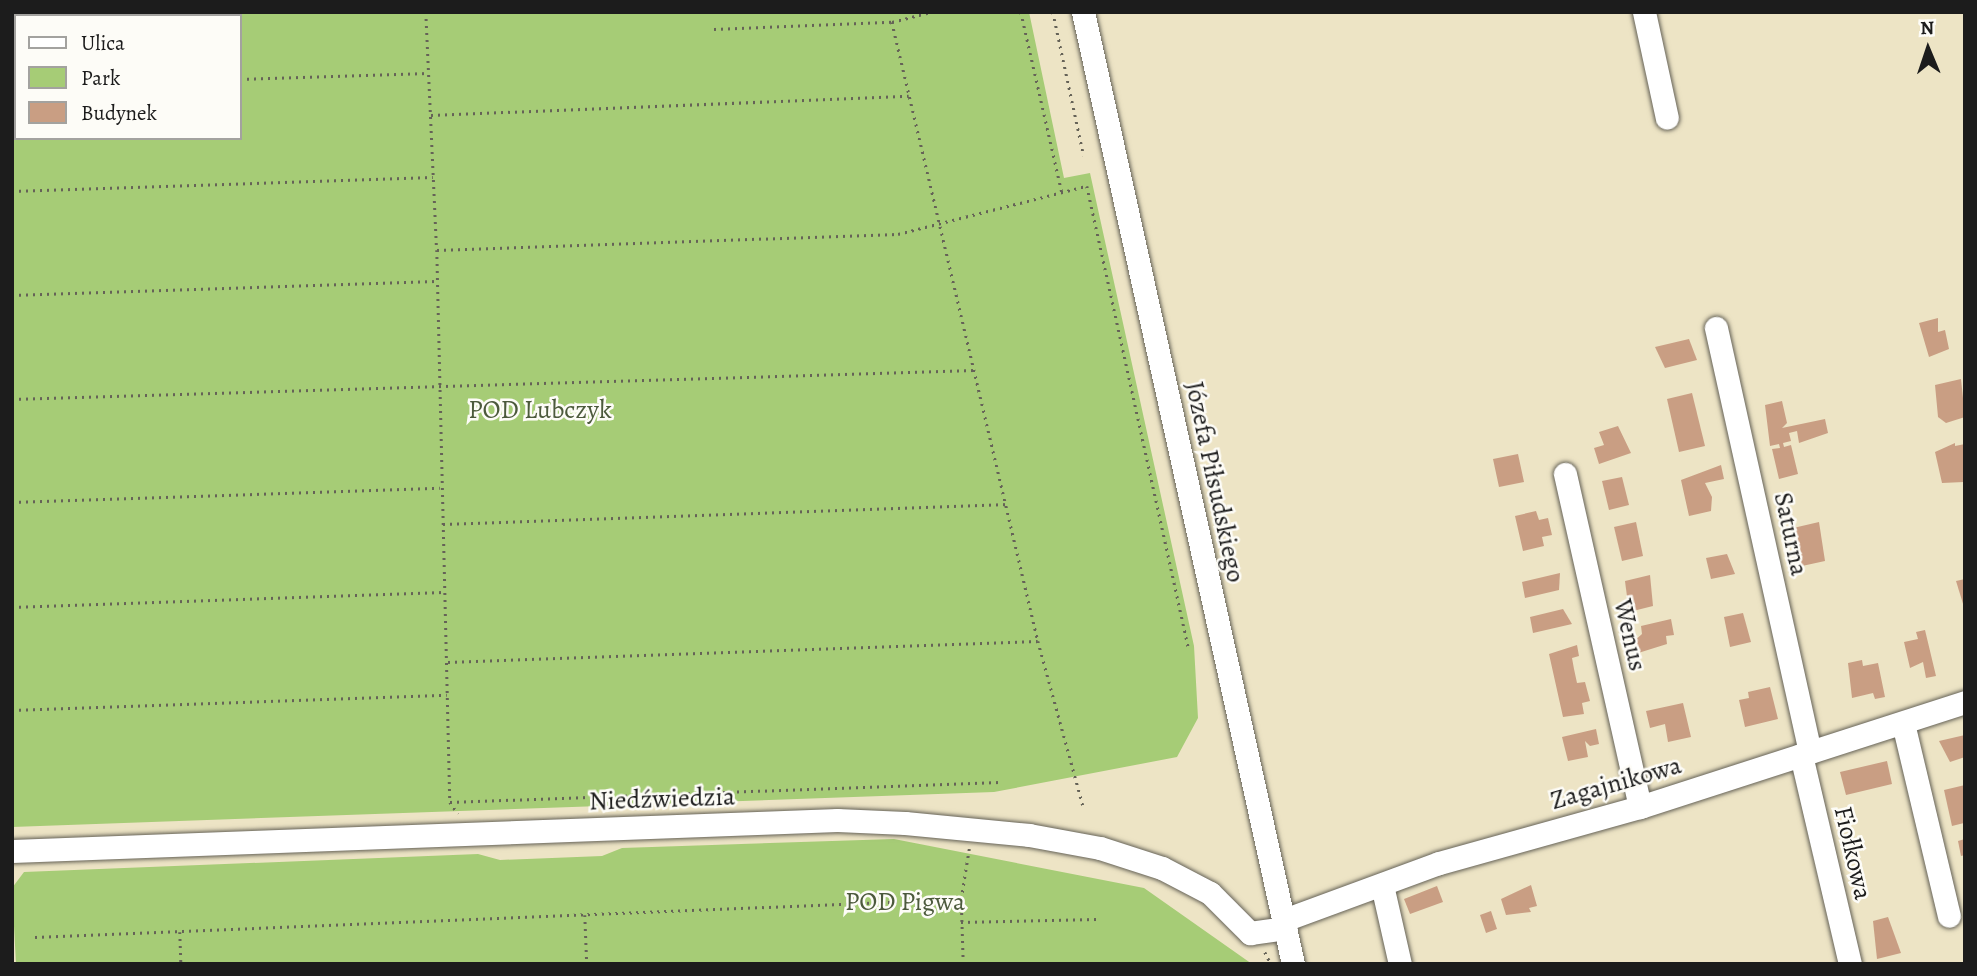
<!DOCTYPE html>
<meta charset="utf-8">
<style>
body{margin:0}
#map{position:relative;width:1977px;height:976px;overflow:hidden;background:#ede4c5;font-family:Alegreya,serif}
div>[style]{position:absolute}
.green>*{inset:0;background:#a6cc76}
.building>*{inset:0;background:#c99e83}
.path>*{height:2.5px;margin-top:-1.25px;transform-origin:0;background:repeating-linear-gradient(90deg,#656257 0 2px,transparent 0 7px)}
.roads{filter:drop-shadow(0 0 2px #656257) drop-shadow(0 0 2px #656257)}
.minor>*{height:23px;margin:-11.5px;padding:0 11.5px;transform-origin:11.5px;border-radius:11.5px;background:#fff}
span{translate:-50% -50%;white-space:nowrap;text-align:center;line-height:1.15;-webkit-text-stroke:5px #fdfcf7;paint-order:stroke}
.park-label{font-size:26px;color:#4c5a3c}
.street-label{font-size:26px;color:#1c1c1c}
.frame{position:absolute;inset:0;border:14px solid #1c1c1c;pointer-events:none}
.legend{position:absolute;left:14px;top:14px;width:228px;height:126px;box-sizing:border-box;background:#fdfcf7;border:2px solid #a3a29f;margin:0;padding:9px 12px;list-style:none;font-size:21px;color:#1c1c1c}
.legend li{display:flex;align-items:center;gap:14px;height:35px}
.legend b{width:35px;border:2px solid #a3a29f}
.north{position:absolute;left:1893px;top:14px;width:70px;height:70px;-webkit-text-stroke:5px #fdfcf7;paint-order:stroke;rotate:358deg;font-size:19px;font-weight:700;line-height:28px;text-align:center;color:#1c1c1c}
.north::after{content:'';display:block;margin:auto;width:24px;height:32px;background:#1c1c1c;clip-path:polygon(50% 0,100% 100%,50% 72%,0 100%)}
</style>
<div id="map">
<div class="green">
<div style="clip-path:polygon(evenodd,12px 12px,1029px 12px,1064px 178px,1090px 173px,1194px 646px,1198px 718px,1177px 757px,994px 792px,12px 827px,12px 12px,16px 16px,240px 16px,240px 138px,16px 138px,16px 16px)"></div>
<div style="clip-path:polygon(894px 839px,1144px 888px,1252px 964px,16px 964px,12px 888px,24px 872px,478px 854px,500px 860px,602px 856px,622px 848px)"></div>
</div>
<div class="building">
<div style="clip-path:polygon(1938px 318px,1938px 332px,1945px 330px,1949px 349px,1929px 357px,1919px 323px)"></div>
<div style="clip-path:polygon(1689px 339px,1697px 360px,1665px 368px,1655px 347px)"></div>
<div style="clip-path:polygon(1961px 379px,1965px 417px,1946px 423px,1938px 417px,1935px 385px)"></div>
<div style="clip-path:polygon(1692px 393px,1705px 446px,1679px 452px,1667px 399px)"></div>
<div style="clip-path:polygon(1782px 401px,1787px 423px,1782px 428px,1825px 419px,1828px 433px,1799px 443px,1797px 431px,1789px 433px,1791px 441px,1783px 443px,1784px 447px,1791px 445px,1798px 474px,1779px 479px,1772px 449px,1780px 448px,1779px 444px,1770px 446px,1765px 405px)"></div>
<div style="clip-path:polygon(1618px 426px,1631px 453px,1599px 464px,1594px 448px,1604px 445px,1599px 432px)"></div>
<div style="clip-path:polygon(1955px 443px,1955px 446px,1965px 444px,1964px 482px,1942px 483px,1935px 452px)"></div>
<div style="clip-path:polygon(1518px 454px,1524px 482px,1499px 487px,1493px 459px)"></div>
<div style="clip-path:polygon(1721px 465px,1724px 479px,1705px 483px,1712px 497px,1711px 511px,1689px 516px,1681px 480px)"></div>
<div style="clip-path:polygon(1622px 477px,1629px 505px,1609px 510px,1602px 481px)"></div>
<div style="clip-path:polygon(1536px 511px,1539px 520px,1548px 518px,1552px 535px,1542px 537px,1544px 546px,1523px 551px,1515px 516px)"></div>
<div style="clip-path:polygon(1636px 522px,1643px 556px,1622px 561px,1614px 527px)"></div>
<div style="clip-path:polygon(1819px 522px,1825px 561px,1802px 566px,1789px 529px)"></div>
<div style="clip-path:polygon(1727px 554px,1735px 574px,1711px 579px,1706px 558px)"></div>
<div style="clip-path:polygon(1560px 573px,1559px 590px,1525px 598px,1522px 582px)"></div>
<div style="clip-path:polygon(1650px 575px,1653px 606px,1629px 612px,1625px 581px)"></div>
<div style="clip-path:polygon(1965px 579px,1965px 606px,1964px 607px,1956px 581px)"></div>
<div style="clip-path:polygon(1563px 609px,1572px 624px,1533px 633px,1530px 617px)"></div>
<div style="clip-path:polygon(1743px 613px,1751px 642px,1730px 647px,1724px 617px)"></div>
<div style="clip-path:polygon(1671px 619px,1674px 635px,1666px 636px,1667px 644px,1635px 654px,1632px 643px,1642px 634px,1641px 626px)"></div>
<div style="clip-path:polygon(1925px 630px,1936px 676px,1926px 678px,1923px 662px,1910px 668px,1904px 642px,1918px 639px,1916px 632px)"></div>
<div style="clip-path:polygon(1577px 645px,1579px 656px,1572px 658px,1574px 669px,1577px 683px,1585px 682px,1590px 701px,1582px 703px,1584px 714px,1563px 717px,1549px 654px)"></div>
<div style="clip-path:polygon(1862px 660px,1863px 666px,1878px 663px,1885px 697px,1875px 699px,1873px 693px,1852px 698px,1848px 663px)"></div>
<div style="clip-path:polygon(1770px 687px,1778px 719px,1745px 727px,1739px 700px,1749px 698px,1748px 692px)"></div>
<div style="clip-path:polygon(1683px 703px,1691px 737px,1668px 742px,1665px 724px,1650px 728px,1646px 711px)"></div>
<div style="clip-path:polygon(1596px 729px,1599px 744px,1590px 746px,1585px 741px,1588px 757px,1568px 761px,1562px 737px)"></div>
<div style="clip-path:polygon(1965px 735px,1965px 757px,1950px 762px,1939px 741px)"></div>
<div style="clip-path:polygon(1887px 761px,1892px 784px,1846px 795px,1840px 772px)"></div>
<div style="clip-path:polygon(1965px 785px,1964px 823px,1952px 826px,1944px 790px)"></div>
<div style="clip-path:polygon(1965px 839px,1965px 855px,1961px 856px,1958px 841px)"></div>
<div style="clip-path:polygon(1531px 885px,1537px 906px,1529px 908px,1531px 912px,1506px 915px,1501px 899px)"></div>
<div style="clip-path:polygon(1437px 886px,1443px 902px,1410px 914px,1404px 899px)"></div>
<div style="clip-path:polygon(1491px 911px,1497px 929px,1486px 933px,1480px 915px)"></div>
<div style="clip-path:polygon(1888px 917px,1901px 953px,1877px 959px,1873px 921px)"></div>
</div>
<div class="path">
<div style="left:426px;top:12px;width:238px;rotate:87.4deg"></div>
<div style="left:437px;top:250px;width:552px;rotate:88.65deg"></div>
<div style="left:450px;top:802px;width:14px;rotate:56deg"></div>
<div style="left:1021px;top:12px;width:185px;rotate:77.2deg"></div>
<div style="left:1053px;top:12px;width:147px;rotate:77.9deg"></div>
<div style="left:892px;top:22px;width:636px;rotate:76.73deg"></div>
<div style="left:1038px;top:641px;width:170px;rotate:74.7deg"></div>
<div style="left:714px;top:29px;width:178px;rotate:-2.3deg"></div>
<div style="left:892px;top:22px;width:40px;rotate:-14.4deg"></div>
<div style="left:240px;top:79px;width:189px;rotate:-1.8deg"></div>
<div style="left:12px;top:87px;width:4px"></div>
<div style="left:431px;top:115px;width:478px;rotate:-2.3deg"></div>
<div style="left:12px;top:191px;width:421px;rotate:-1.9deg"></div>
<div style="left:437px;top:250px;width:461px;rotate:-2deg"></div>
<div style="left:898px;top:234px;width:195px;rotate:-14.3deg"></div>
<div style="left:1087px;top:186px;width:475px;rotate:77.6deg"></div>
<div style="left:12px;top:295px;width:424px;rotate:-1.9deg"></div>
<div style="left:12px;top:399px;width:963px;rotate:-1.72deg"></div>
<div style="left:12px;top:502px;width:428px;rotate:-1.9deg"></div>
<div style="left:443px;top:524px;width:566px;rotate:-2.02deg"></div>
<div style="left:12px;top:607px;width:432px;rotate:-2deg"></div>
<div style="left:448px;top:662px;width:590px;rotate:-2.04deg"></div>
<div style="left:12px;top:710px;width:435px;rotate:-2deg"></div>
<div style="left:450px;top:802px;width:550px;rotate:-2.08deg"></div>
<div style="left:585px;top:915px;width:49px;rotate:87.7deg"></div>
<div style="left:961px;top:922px;width:136px;rotate:-1.3deg"></div>
<div style="left:180px;top:932px;width:32px;rotate:88deg"></div>
<div style="left:35px;top:937px;width:927px;rotate:-2.35deg"></div>
<div style="left:1265px;top:952px;width:13px;rotate:63deg"></div>
<div style="left:963px;top:964px;width:65px;rotate:-91.8deg"></div>
<div style="left:961px;top:899px;width:51px;rotate:-80.9deg"></div>
</div>
<div class="roads">
<div class="minor">
<div style="left:1083px;top:12px;width:975px;rotate:77.56deg"></div>
<div style="left:1644px;top:12px;width:108px;rotate:77.8deg"></div>
<div style="left:1716px;top:328px;width:434px;rotate:77.5deg"></div>
<div style="left:1565px;top:474px;width:341px;rotate:77.3deg"></div>
<div style="left:1903px;top:723px;width:198px;rotate:76.6deg"></div>
<div style="left:1801px;top:755px;width:215px;rotate:76.8deg"></div>
<div style="left:12px;top:851px;width:826px;rotate:-2.15deg"></div>
<div style="left:837px;top:820px;width:68px;rotate:2.5deg"></div>
<div style="left:905px;top:823px;width:125px;rotate:5.5deg"></div>
<div style="left:1029px;top:835px;width:72px;rotate:10.4deg"></div>
<div style="left:1100px;top:848px;width:65px;rotate:17.9deg"></div>
<div style="left:1162px;top:868px;width:54px;rotate:27.5deg"></div>
<div style="left:1210px;top:893px;width:57px;rotate:45deg"></div>
<div style="left:1250px;top:933px;width:36px;rotate:-8deg"></div>
<div style="left:1382px;top:885px;width:81px;rotate:77.2deg"></div>
<div style="left:1284px;top:920px;width:165px;rotate:-20.2deg"></div>
<div style="left:1439px;top:863px;width:209px;rotate:-15.6deg"></div>
<div style="left:1640px;top:807px;width:342px;rotate:-17.9deg"></div>
</div>
</div>
<div class="park-label">
<span style="left:540px;top:410px">POD Lubczyk</span>
<span style="left:905px;top:902px">POD Pigwa</span>
</div>
<div class="street-label">
<span style="left:1215px;top:482px;rotate:78deg">Józefa Piłsudskiego</span>
<span style="left:1791px;top:534px;rotate:78deg">Saturna</span>
<span style="left:1630px;top:635px;rotate:77deg">Wenus</span>
<span style="left:1616px;top:783px;rotate:-16deg">Zagajnikowa</span>
<span style="left:662px;top:799px;rotate:-2deg">Niedźwiedzia</span>
<span style="left:1853px;top:853px;rotate:77deg">Fiołkowa</span>
</div>
<div class="frame"></div>
<ul class="legend">
<li><b style="height:9px;background:#fff"></b>Ulica</li>
<li><b style="height:19px;background:#a6cc76"></b>Park</li>
<li><b style="height:19px;background:#c99e83"></b>Budynek</li>
</ul>
<div class="north">N</div>
</div>
